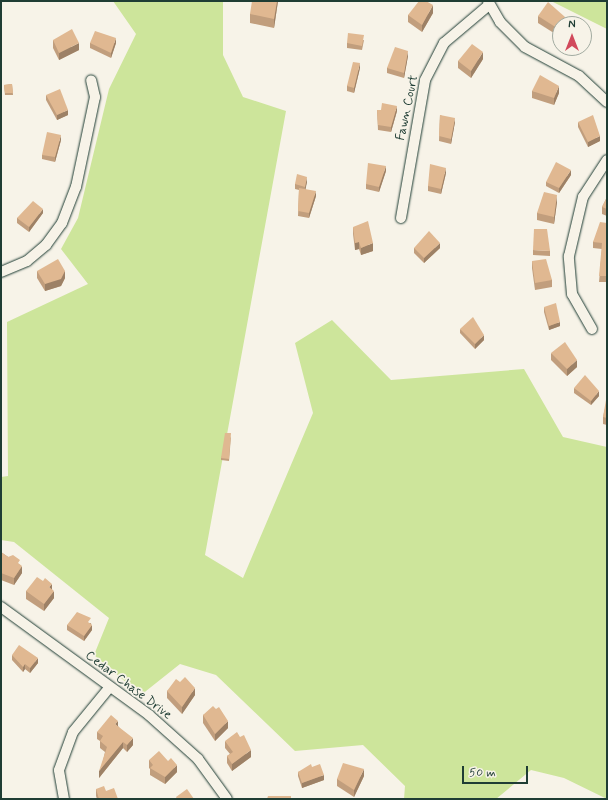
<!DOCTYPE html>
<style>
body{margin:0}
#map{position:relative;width:608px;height:800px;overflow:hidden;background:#f7f3e8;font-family:Mynerve,sans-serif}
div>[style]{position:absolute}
.green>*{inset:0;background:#cde59b}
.roads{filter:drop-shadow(0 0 1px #1f3d34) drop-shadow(0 0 1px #1f3d34)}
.minor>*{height:10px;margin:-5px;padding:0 5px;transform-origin:5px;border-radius:5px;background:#f7f3e8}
.wall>*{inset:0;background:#c19e7d}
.shaded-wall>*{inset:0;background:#9d8166}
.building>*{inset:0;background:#e0b891}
span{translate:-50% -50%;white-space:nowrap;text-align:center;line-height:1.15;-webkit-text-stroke:3.5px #f7f3e8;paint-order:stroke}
.street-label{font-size:13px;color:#1f3d34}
.frame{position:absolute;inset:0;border:2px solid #1f3d34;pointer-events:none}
.north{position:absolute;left:552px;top:16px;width:40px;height:40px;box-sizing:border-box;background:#f7f3e8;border:1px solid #a1aaa0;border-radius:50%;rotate:0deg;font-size:11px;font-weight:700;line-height:16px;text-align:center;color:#1f3d34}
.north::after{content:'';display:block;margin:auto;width:14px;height:18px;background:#d1495b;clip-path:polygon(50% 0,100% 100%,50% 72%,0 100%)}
.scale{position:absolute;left:462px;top:766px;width:66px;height:18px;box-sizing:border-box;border:2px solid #1f3d34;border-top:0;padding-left:5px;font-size:12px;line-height:14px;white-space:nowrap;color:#1f3d34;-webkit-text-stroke:3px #f7f3e8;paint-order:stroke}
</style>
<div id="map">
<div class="green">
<div style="clip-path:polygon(113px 1px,223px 1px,223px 55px,243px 97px,286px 111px,205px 555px,243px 578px,313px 413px,295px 343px,332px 320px,391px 380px,524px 369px,563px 437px,607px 447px,607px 799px,564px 778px,531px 770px,496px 799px,404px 799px,405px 786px,363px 745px,295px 751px,216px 675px,180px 664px,141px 695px,94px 655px,109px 618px,14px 542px,1px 540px,1px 477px,8px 476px,7px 322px,88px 284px,61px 249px,78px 218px,109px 89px,136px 34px)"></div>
<div style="clip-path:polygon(551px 1px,607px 1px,607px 29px)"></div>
</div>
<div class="roads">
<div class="minor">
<div style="left:488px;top:1px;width:24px;rotate:60deg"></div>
<div style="left:500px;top:22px;width:35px;rotate:45deg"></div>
<div style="left:525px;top:47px;width:61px;rotate:28.2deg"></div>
<div style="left:579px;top:76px;width:38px;rotate:43deg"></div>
<div style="left:401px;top:218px;width:140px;rotate:-80.1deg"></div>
<div style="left:425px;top:80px;width:42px;rotate:-62.8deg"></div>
<div style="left:444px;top:43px;width:59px;rotate:-40.2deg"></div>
<div style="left:1px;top:272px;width:28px;rotate:-23deg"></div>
<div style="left:27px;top:261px;width:25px;rotate:-40deg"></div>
<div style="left:46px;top:245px;width:27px;rotate:-54deg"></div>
<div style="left:62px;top:223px;width:39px;rotate:-69deg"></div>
<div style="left:76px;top:187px;width:92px;rotate:-78.1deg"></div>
<div style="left:95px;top:97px;width:17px;rotate:-103deg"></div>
<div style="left:592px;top:329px;width:40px;rotate:-119.7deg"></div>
<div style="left:572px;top:294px;width:38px;rotate:-95deg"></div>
<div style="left:569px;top:256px;width:61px;rotate:-76.7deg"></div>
<div style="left:583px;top:197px;width:44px;rotate:-57deg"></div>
<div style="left:1px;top:607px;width:183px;rotate:36.1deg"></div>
<div style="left:149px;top:715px;width:66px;rotate:41.9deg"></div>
<div style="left:198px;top:759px;width:49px;rotate:54.1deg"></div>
<div style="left:64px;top:799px;width:29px;rotate:-100deg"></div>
<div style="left:59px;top:770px;width:40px;rotate:-69.8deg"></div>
<div style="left:73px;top:732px;width:57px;rotate:-50.7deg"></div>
</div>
</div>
<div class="wall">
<div style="clip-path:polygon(278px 1px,274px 28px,250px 23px,250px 14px)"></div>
<div style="clip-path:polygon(433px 13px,422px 32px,408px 22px,408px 15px)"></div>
<div style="clip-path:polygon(538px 16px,565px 24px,557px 35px,538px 23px)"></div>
<div style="clip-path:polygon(53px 40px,79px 50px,59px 60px,53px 48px)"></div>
<div style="clip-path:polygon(364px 40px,362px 50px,347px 48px,347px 43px)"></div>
<div style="clip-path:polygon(90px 43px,116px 43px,111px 58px,90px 48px)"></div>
<div style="clip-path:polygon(408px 56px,404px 78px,387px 73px,387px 68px)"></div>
<div style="clip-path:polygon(483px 59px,471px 78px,458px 68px,458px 61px)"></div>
<div style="clip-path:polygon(360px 68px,354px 93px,347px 91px,347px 86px)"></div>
<div style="clip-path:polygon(12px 84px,13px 95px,5px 95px,4px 85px)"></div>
<div style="clip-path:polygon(532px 91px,559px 93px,554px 105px,532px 98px)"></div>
<div style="clip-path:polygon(46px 95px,68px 115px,57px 120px,46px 100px)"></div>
<div style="clip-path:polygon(377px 110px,381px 110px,397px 111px,391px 132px,378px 130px)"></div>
<div style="clip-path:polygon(440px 115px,455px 122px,451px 144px,439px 141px)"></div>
<div style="clip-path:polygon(578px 122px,600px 141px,588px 147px,578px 127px)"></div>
<div style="clip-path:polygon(61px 140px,55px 162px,42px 159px,42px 155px)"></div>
<div style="clip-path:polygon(386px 171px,379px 192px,366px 189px,366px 184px)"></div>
<div style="clip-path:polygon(446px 173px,441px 194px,428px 191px,428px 186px)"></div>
<div style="clip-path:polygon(571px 175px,559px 193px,546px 186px,546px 182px)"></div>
<div style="clip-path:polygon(307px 182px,305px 189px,316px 196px,309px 218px,298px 216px,299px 190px,295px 189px,295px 184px)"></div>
<div style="clip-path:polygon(607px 197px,607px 216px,602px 214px,602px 207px)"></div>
<div style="clip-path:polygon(557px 202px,554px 224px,537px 220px,537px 213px)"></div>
<div style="clip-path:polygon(43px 213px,29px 232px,17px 223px,17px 218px)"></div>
<div style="clip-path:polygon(607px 223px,607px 282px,599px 282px,602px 249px,593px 248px,593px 242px)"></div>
<div style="clip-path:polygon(353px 227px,373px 251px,361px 255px,359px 249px,355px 250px,353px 234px)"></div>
<div style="clip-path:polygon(414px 248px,440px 248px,424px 263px,414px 253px)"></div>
<div style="clip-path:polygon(533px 250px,550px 251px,550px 256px,533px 255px)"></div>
<div style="clip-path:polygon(532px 261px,552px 280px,552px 287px,535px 290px,532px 268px)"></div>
<div style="clip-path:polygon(37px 271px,65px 278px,61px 286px,45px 291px,37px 278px)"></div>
<div style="clip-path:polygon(544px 307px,560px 326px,549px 330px,544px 312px)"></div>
<div style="clip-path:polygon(460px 329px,484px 340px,475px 349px,460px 333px)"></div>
<div style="clip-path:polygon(551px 353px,577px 367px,567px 376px,551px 360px)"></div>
<div style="clip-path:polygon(574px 388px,599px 396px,591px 405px,574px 393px)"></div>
<div style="clip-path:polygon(607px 400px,607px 425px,603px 424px,603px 417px)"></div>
<div style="clip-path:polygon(231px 436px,229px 461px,221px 460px,221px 458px)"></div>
<div style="clip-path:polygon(1px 552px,20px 565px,22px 573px,14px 585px,1px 580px)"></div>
<div style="clip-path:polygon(52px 589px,54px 598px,44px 611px,26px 599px,26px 591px)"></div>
<div style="clip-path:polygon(91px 623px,92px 630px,84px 641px,67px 630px,67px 625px)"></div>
<div style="clip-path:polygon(12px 655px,38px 663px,30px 673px,25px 669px,23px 672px,12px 660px)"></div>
<div style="clip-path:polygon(180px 682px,195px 695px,182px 714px,167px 698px,167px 691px)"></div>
<div style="clip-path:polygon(216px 709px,228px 728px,215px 741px,203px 723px,203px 715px)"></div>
<div style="clip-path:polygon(118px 726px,133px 745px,127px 752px,123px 748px,99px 778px,105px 752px,100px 748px,100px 741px,97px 739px,97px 732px)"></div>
<div style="clip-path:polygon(225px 741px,251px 757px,232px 771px,227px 763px,227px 756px,230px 754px,225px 748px)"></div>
<div style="clip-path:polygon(149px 760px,168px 761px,177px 772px,165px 784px,150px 775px,150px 769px,149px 768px)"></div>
<div style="clip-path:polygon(312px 767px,324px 780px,302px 788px,298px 776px,298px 772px)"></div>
<div style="clip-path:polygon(364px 776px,354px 797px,337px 786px,337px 779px)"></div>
<div style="clip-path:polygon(96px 789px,106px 791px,118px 799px,97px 799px,96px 796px)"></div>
</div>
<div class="shaded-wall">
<div style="clip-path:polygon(277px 1px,278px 1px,274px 28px,274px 19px)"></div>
<div style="clip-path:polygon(433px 5px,433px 13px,422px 32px,422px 25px)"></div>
<div style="clip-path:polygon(565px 17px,565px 24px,560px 24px,560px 30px,557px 35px,557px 28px)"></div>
<div style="clip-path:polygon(116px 38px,116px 43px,111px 58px,111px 53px)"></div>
<div style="clip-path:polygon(79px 43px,79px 50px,59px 60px,59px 53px)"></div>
<div style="clip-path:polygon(408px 51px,408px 56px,404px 78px,404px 73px)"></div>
<div style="clip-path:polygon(483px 52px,483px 59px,471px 78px,471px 71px)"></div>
<div style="clip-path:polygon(360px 63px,360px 68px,354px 93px,354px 88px)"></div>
<div style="clip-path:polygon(559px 86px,559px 93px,554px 105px,554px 98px)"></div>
<div style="clip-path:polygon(397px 106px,397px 111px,391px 132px,391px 127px)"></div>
<div style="clip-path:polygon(68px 110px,68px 115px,57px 120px,57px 115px)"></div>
<div style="clip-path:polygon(455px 118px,455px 122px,451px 144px,451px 139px)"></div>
<div style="clip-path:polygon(61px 135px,61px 140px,55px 162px,55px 157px)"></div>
<div style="clip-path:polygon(600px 136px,600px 141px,588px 147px,588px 142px)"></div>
<div style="clip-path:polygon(386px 166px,386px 171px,379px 192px,379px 187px)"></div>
<div style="clip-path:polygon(446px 168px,446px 173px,441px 194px,441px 189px)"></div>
<div style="clip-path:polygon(571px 170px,571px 175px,559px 193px,559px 188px)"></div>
<div style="clip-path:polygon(307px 177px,307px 182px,305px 192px,305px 187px)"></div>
<div style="clip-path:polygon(316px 191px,316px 196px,309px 218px,309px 213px)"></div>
<div style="clip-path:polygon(557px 195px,557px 202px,554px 224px,554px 217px)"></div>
<div style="clip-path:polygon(43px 209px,43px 213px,29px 232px,29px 227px)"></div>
<div style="clip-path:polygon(359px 242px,359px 249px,355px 250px,355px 243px)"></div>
<div style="clip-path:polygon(373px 243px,373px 251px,361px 255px,361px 248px)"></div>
<div style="clip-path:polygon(440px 243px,440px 248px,424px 263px,424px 258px)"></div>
<div style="clip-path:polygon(65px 271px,65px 278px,61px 286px,45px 291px,45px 284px)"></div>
<div style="clip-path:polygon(560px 322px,560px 326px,549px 330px,549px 326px)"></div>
<div style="clip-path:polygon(484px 335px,484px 340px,475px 349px,475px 344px)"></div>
<div style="clip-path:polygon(577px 360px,577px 367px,567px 376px,567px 369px)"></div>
<div style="clip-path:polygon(599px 391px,599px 396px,591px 405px,591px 401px)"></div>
<div style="clip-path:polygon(22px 566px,22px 573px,14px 585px,14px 578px)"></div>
<div style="clip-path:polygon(52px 584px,52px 591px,49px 587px)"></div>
<div style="clip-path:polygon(54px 591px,54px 598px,44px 611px,44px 604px)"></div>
<div style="clip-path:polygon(92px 625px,92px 630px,84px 641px,84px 636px)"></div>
<div style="clip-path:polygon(38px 658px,38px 663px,30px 673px,30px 668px)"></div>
<div style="clip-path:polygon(25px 664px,25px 669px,23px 672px,23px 667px)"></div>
<div style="clip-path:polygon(195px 688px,195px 695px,182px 714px,182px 707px)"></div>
<div style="clip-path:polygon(118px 721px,118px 727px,115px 724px)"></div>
<div style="clip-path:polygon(228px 721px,228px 728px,215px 741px,215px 734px)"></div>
<div style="clip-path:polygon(133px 738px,133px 745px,127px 752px,127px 745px)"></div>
<div style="clip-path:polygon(123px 742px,123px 748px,99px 778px,99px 771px)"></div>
<div style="clip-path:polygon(251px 750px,251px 757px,232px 771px,232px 764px)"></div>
<div style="clip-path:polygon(177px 765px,177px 772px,165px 784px,165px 777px)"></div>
<div style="clip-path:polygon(364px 769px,364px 776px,354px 797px,354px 790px)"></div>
<div style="clip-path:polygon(324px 775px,324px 780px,302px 788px,302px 783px)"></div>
</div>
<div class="building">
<div style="clip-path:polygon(252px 1px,277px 1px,274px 19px,250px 14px)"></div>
<div style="clip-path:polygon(419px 1px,426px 1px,433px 5px,422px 25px,408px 15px)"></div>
<div style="clip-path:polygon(548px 2px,565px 17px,557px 28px,538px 16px)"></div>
<div style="clip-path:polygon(72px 29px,79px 43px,59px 53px,53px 40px)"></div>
<div style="clip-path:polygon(95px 31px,116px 38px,111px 53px,90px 43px)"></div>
<div style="clip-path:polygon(348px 33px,364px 35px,362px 46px,347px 43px)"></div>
<div style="clip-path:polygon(472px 44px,483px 52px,471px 71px,458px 61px)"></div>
<div style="clip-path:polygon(395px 47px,408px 51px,404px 73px,387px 68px)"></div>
<div style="clip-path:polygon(353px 62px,360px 63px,354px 88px,347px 86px)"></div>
<div style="clip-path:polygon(540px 75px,559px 86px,554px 98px,532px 91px)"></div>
<div style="clip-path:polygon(12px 84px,13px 93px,5px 93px,4px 85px)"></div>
<div style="clip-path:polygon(60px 89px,68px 110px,57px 115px,46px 95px)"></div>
<div style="clip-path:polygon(382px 103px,397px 106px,391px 127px,378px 125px,377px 110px,381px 110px)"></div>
<div style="clip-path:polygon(440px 115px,455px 118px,451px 139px,439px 136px)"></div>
<div style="clip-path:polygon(593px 115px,600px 136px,588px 142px,578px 122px)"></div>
<div style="clip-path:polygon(47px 132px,61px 135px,55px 157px,42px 155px)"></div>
<div style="clip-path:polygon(556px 162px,571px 170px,559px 188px,546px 182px)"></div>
<div style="clip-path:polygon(368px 163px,386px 166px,379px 187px,366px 184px)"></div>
<div style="clip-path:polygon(430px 164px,446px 168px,441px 189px,428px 186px)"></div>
<div style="clip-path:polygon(297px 174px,307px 177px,305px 187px,295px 184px)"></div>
<div style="clip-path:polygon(299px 188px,316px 191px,309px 213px,298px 211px)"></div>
<div style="clip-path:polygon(544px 192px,557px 195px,554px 217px,537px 213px)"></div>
<div style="clip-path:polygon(607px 197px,607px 209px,602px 207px)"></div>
<div style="clip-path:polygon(33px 201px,43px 209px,29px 227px,17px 218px)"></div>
<div style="clip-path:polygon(368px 221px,373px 243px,361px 248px,359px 242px,355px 243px,353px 227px)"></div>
<div style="clip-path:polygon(600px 222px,607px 223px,607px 276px,599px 276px,602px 243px,593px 242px)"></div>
<div style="clip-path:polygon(534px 229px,547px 229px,550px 251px,533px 250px)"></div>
<div style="clip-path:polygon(429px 231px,440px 243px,424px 258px,414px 248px)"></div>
<div style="clip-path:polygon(58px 259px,65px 271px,61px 279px,45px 284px,37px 271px)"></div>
<div style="clip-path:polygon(546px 259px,552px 280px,535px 283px,532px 261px)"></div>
<div style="clip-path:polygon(556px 303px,560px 322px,549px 326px,544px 307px)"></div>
<div style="clip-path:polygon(473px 317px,484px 335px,475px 344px,460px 329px)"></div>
<div style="clip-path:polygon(565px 342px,577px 360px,567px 369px,551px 353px)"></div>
<div style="clip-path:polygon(585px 375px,599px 391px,591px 401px,574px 388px)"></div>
<div style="clip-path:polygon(606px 400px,607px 400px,607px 418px,603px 417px)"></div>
<div style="clip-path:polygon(225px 433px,231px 433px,229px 459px,221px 458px)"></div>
<div style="clip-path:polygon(1px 552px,8px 557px,13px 555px,20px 560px,18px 563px,22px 566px,14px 578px,1px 573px)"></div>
<div style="clip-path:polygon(37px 577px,43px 581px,45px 578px,52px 584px,49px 587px,54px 591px,44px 604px,26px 591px)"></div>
<div style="clip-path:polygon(77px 612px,91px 618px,88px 622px,92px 625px,84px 636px,67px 625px)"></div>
<div style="clip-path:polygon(19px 645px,38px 658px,30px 668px,25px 664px,23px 667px,12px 655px)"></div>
<div style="clip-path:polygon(185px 677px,195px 688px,182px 707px,167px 691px,176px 679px,180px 682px)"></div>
<div style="clip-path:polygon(213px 706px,216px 709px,219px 707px,228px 721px,215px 734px,203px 715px)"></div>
<div style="clip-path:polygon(111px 715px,118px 721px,115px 724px,133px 738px,127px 745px,123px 742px,99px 771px,107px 747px,100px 741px,103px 736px,97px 732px)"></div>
<div style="clip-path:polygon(237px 732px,240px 737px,244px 735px,251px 750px,232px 764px,227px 756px,233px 752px,225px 741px)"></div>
<div style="clip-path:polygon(159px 751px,168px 761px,171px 758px,177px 765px,165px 777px,150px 768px,153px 765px,149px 760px)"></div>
<div style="clip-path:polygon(343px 763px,364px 769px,354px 790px,337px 779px)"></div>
<div style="clip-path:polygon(311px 764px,312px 767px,320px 764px,324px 775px,302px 783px,298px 772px)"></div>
<div style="clip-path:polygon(104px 786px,106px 791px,114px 788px,118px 799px,99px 799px,96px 789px)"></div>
<div style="clip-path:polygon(187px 789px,194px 799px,177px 799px,176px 797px)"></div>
<div style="clip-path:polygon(268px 796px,291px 796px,291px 799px,267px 799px)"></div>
</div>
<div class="street-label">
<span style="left:408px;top:108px;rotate:-78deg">Fawn Court</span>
<span style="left:128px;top:686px;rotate:37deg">Cedar Chase Drive</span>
</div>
<div class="frame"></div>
<div class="north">N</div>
<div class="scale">50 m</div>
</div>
